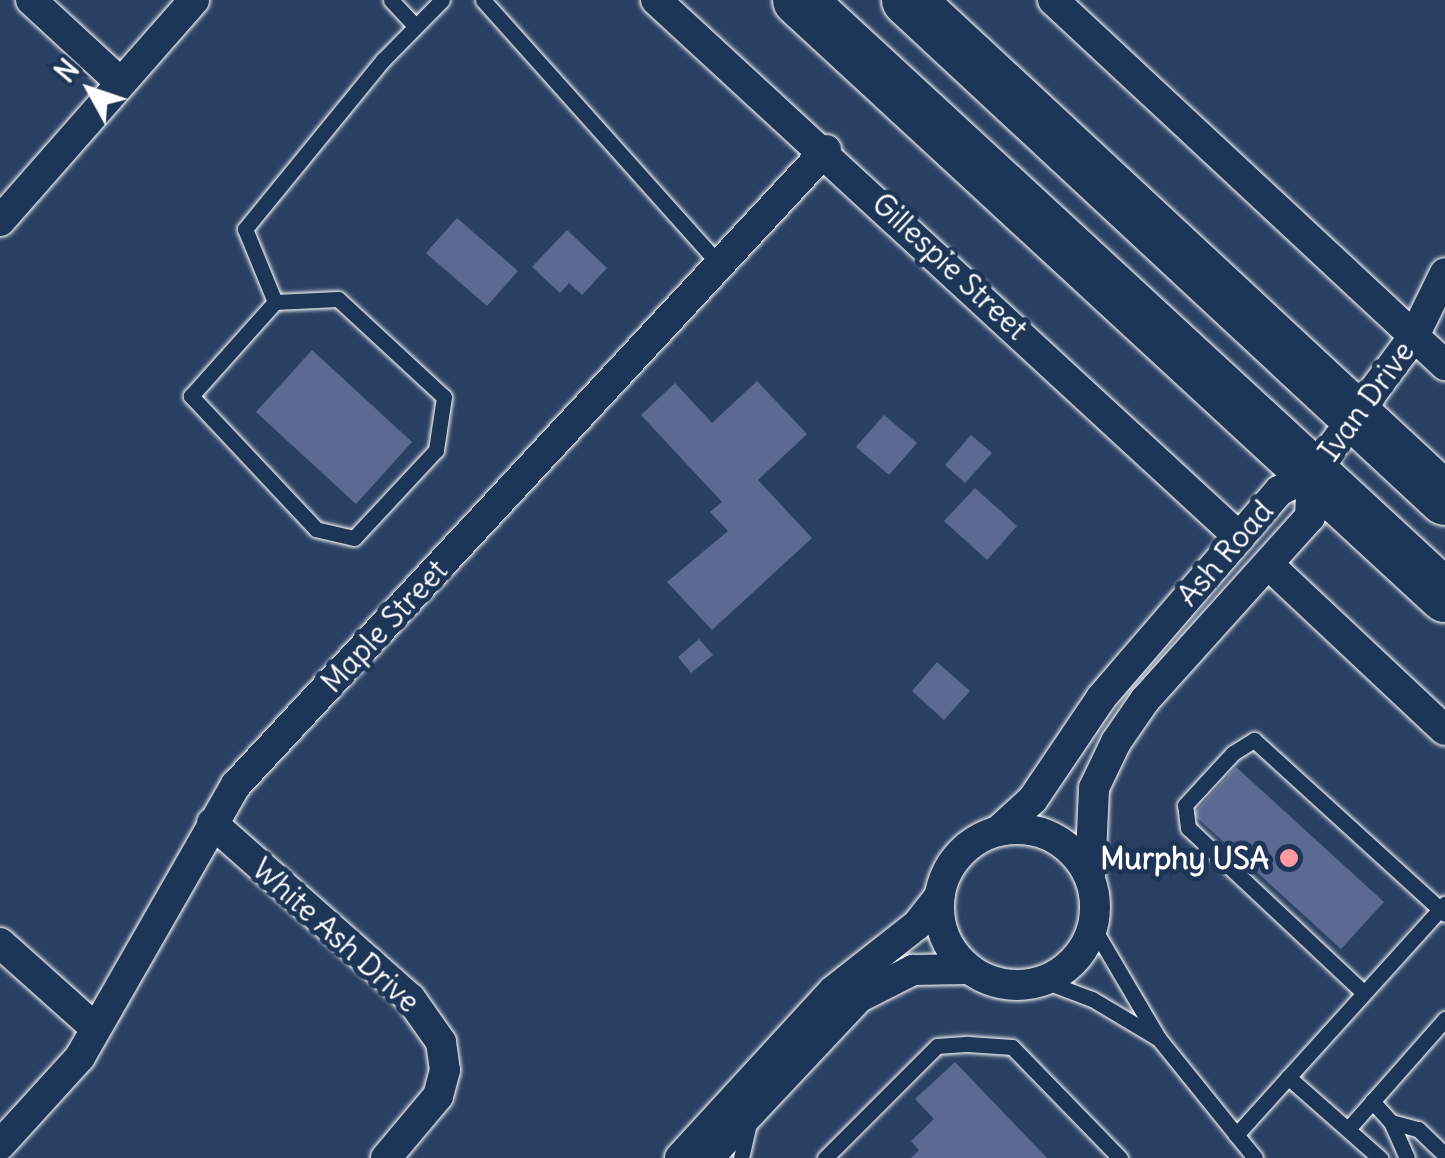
<!DOCTYPE html>
<style>
body{margin:0}
#map{position:relative;width:1445px;height:1158px;overflow:hidden;background:#2a4063;font-family:Delius,sans-serif}
div>[style]{position:absolute}
.building>*{inset:0;background:#5c6a91}
.roads{filter:drop-shadow(0 0 2px #fff) drop-shadow(0 0 2px #fff)}
.lane>*{height:15px;margin:-7.5px;padding:0 7.5px;transform-origin:7.5px;border-radius:7.5px;background:#1d3557}
.street>*{height:30px;margin:-15px;padding:0 15px;transform-origin:15px;border-radius:15px;background:#1d3557}
.street>.ring{margin:-15px;padding:0;box-sizing:content-box;background:none;border:30px solid #1d3557;border-radius:50%}
.highway>*{height:52px;margin:-26px;padding:0 26px;transform-origin:26px;border-radius:26px;background:#1d3557}
.dots>*{width:28px;height:28px;translate:-50% -50%;box-sizing:border-box;border:5px solid #1d3557;border-radius:50%}
span{translate:-50% -50%;white-space:nowrap;text-align:center;line-height:1.15;-webkit-text-stroke:10px #1d3557;paint-order:stroke}
.street-label{font-size:30px;color:#fff}
.poi-label{font-size:30px;color:#fff;font-weight:700}
.right{translate:-100% -50%;text-align:right}
.north{position:absolute;left:40px;top:40px;width:100px;height:100px;-webkit-text-stroke:8px #1d3557;paint-order:stroke;rotate:310deg;font-size:28px;font-weight:700;line-height:40px;text-align:center;color:#fff}
.north::after{content:'';display:block;margin:auto;width:35px;height:45px;background:#fff;clip-path:polygon(50% 0,100% 100%,50% 72%,0 100%)}
</style>
<div id="map">
<div class="building">
<div style="clip-path:polygon(457px 218px,518px 271px,487px 306px,426px 253px)"></div>
<div style="clip-path:polygon(567px 230px,607px 268px,582px 295px,569px 283px,560px 293px,532px 267px)"></div>
<div style="clip-path:polygon(312px 350px,412px 442px,356px 504px,256px 412px)"></div>
<div style="clip-path:polygon(757px 381px,807px 434px,758px 480px,812px 538px,712px 630px,667px 582px,728px 531px,710px 512px,722px 502px,641px 415px,675px 383px,712px 423px)"></div>
<div style="clip-path:polygon(884px 415px,917px 443px,889px 475px,856px 447px)"></div>
<div style="clip-path:polygon(971px 435px,992px 453px,965px 483px,945px 465px)"></div>
<div style="clip-path:polygon(975px 488px,1017px 526px,987px 560px,944px 521px)"></div>
<div style="clip-path:polygon(699px 639px,713px 655px,691px 673px,678px 657px)"></div>
<div style="clip-path:polygon(937px 662px,970px 691px,944px 720px,912px 691px)"></div>
<div style="clip-path:polygon(1236px 767px,1384px 902px,1341px 949px,1193px 814px)"></div>
<div style="clip-path:polygon(955px 1062px,1047px 1158px,911px 1158px,919px 1150px,911px 1141px,934px 1119px,915px 1099px)"></div>
</div>
<div class="roads">
<div class="lane">
<div style="left:391px;top:0;width:35px;rotate:47deg"></div>
<div style="left:483px;top:0;width:356px;rotate:48.2deg"></div>
<div style="left:338px;top:299px;width:144px;rotate:42.8deg"></div>
<div style="left:444px;top:397px;width:54px;rotate:98.6deg"></div>
<div style="left:436px;top:450px;width:120px;rotate:133deg"></div>
<div style="left:354px;top:538px;width:39px;rotate:-167deg"></div>
<div style="left:316px;top:529px;width:183px;rotate:-133.2deg"></div>
<div style="left:191px;top:396px;width:126px;rotate:-48.2deg"></div>
<div style="left:275px;top:302px;width:63px;rotate:-2.7deg"></div>
<div style="left:275px;top:302px;width:79px;rotate:-112.3deg"></div>
<div style="left:245px;top:229px;width:218px;rotate:-50.8deg"></div>
<div style="left:383px;top:60px;width:84px;rotate:-45.5deg"></div>
<div style="left:1093px;top:927px;width:130px;rotate:59.5deg"></div>
<div style="left:1159px;top:1039px;width:153px;rotate:51.1deg"></div>
<div style="left:1044px;top:981px;width:51px;rotate:20.6deg"></div>
<div style="left:1092px;top:999px;width:78px;rotate:30.8deg"></div>
<div style="left:1364px;top:993px;width:241px;rotate:-136.8deg"></div>
<div style="left:1188px;top:828px;width:23px;rotate:-97deg"></div>
<div style="left:1185px;top:805px;width:71px;rotate:-47.3deg"></div>
<div style="left:1233px;top:753px;width:25px;rotate:-32deg"></div>
<div style="left:1254px;top:740px;width:258px;rotate:42.3deg"></div>
<div style="left:1288px;top:1077px;width:123px;rotate:41.4deg"></div>
<div style="left:1372px;top:1101px;width:28px;rotate:48deg"></div>
<div style="left:1391px;top:1122px;width:39px;rotate:66deg"></div>
<div style="left:1391px;top:1122px;width:28px;rotate:15deg"></div>
<div style="left:1418px;top:1129px;width:37px;rotate:44deg"></div>
<div style="left:1348px;top:1129px;width:147px;rotate:-48.6deg"></div>
<div style="left:1236px;top:1135px;width:312px;rotate:-47.9deg"></div>
<div style="left:741px;top:1158px;width:36px;rotate:-77deg"></div>
<div style="left:825px;top:1158px;width:158px;rotate:-45deg"></div>
<div style="left:937px;top:1046px;width:31px;rotate:-4deg"></div>
<div style="left:968px;top:1044px;width:44px;rotate:3.9deg"></div>
<div style="left:1012px;top:1047px;width:155px;rotate:45.8deg"></div>
</div>
<div class="street">
<div style="left:31px;top:0;width:122px;rotate:42.7deg"></div>
<div style="left:656px;top:0;width:793px;rotate:42.65deg"></div>
<div style="left:1053px;top:0;width:536px;rotate:42.96deg"></div>
<div style="left:0;top:221px;width:294px;rotate:-48.7deg"></div>
<div style="left:1269px;top:565px;width:241px;rotate:43.2deg"></div>
<div style="left:212px;top:823px;width:264px;rotate:41.5deg"></div>
<div style="left:410px;top:998px;width:54px;rotate:54.8deg"></div>
<div style="left:441px;top:1042px;width:28px;rotate:82deg"></div>
<div style="left:445px;top:1070px;width:27px;rotate:105deg"></div>
<div style="left:438px;top:1096px;width:81px;rotate:130deg"></div>
<div class="ring" style="left:939px;top:829px;width:126px;height:126px"></div>
<div style="left:998px;top:831px;width:47px;rotate:-42.4deg"></div>
<div style="left:1033px;top:799px;width:122px;rotate:-56deg"></div>
<div style="left:1101px;top:698px;width:273px;rotate:-49.3deg"></div>
<div style="left:1279px;top:491px;width:37px;rotate:-27deg"></div>
<div style="left:1312px;top:474px;width:172px;rotate:-53.5deg"></div>
<div style="left:1414px;top:336px;width:70px;rotate:-63.8deg"></div>
<div style="left:1090px;top:877px;width:89px;rotate:-87.4deg"></div>
<div style="left:1094px;top:788px;width:51px;rotate:-64.4deg"></div>
<div style="left:1116px;top:742px;width:51px;rotate:-55.4deg"></div>
<div style="left:1145px;top:700px;width:246px;rotate:-48deg"></div>
<div style="left:1310px;top:517px;width:43px;rotate:-87.3deg"></div>
<div style="left:0;top:943px;width:127px;rotate:41.8deg"></div>
<div style="left:0;top:1145px;width:119px;rotate:-47.7deg"></div>
<div style="left:80px;top:1057px;width:314px;rotate:-60.2deg"></div>
<div style="left:236px;top:785px;width:867px;rotate:-47.1deg"></div>
<div style="left:680px;top:1158px;width:226px;rotate:-47.5deg"></div>
<div style="left:833px;top:991px;width:107px;rotate:-38.2deg"></div>
<div style="left:917px;top:925px;width:36px;rotate:-52deg"></div>
<div style="left:708px;top:1158px;width:219px;rotate:-46.8deg"></div>
<div style="left:858px;top:998px;width:62px;rotate:-27deg"></div>
<div style="left:913px;top:970px;width:55px;rotate:-1deg"></div>
</div>
<div class="highway">
<div style="left:799px;top:0;width:879px;rotate:42.69deg"></div>
<div style="left:908px;top:0;width:733px;rotate:42.9deg"></div>
</div>
</div>
<div class="dots">
<div style="left:1289px;top:858px;background:#ff9aa2"></div>
</div>
<div class="street-label">
<span style="left:950px;top:266px;rotate:43deg">Gillespie Street</span>
<span style="left:1366px;top:401px;rotate:-54deg">Ivan Drive</span>
<span style="left:1225px;top:553px;rotate:-49deg">Ash Road</span>
<span style="left:384px;top:626px;rotate:-47deg">Maple Street</span>
<span style="left:336px;top:935px;rotate:42deg">White Ash Drive</span>
</div>
<div class="poi-label">
<span class="right" style="left:1269px;top:858px">Murphy USA</span>
</div>
<div class="north">N</div>
</div>
